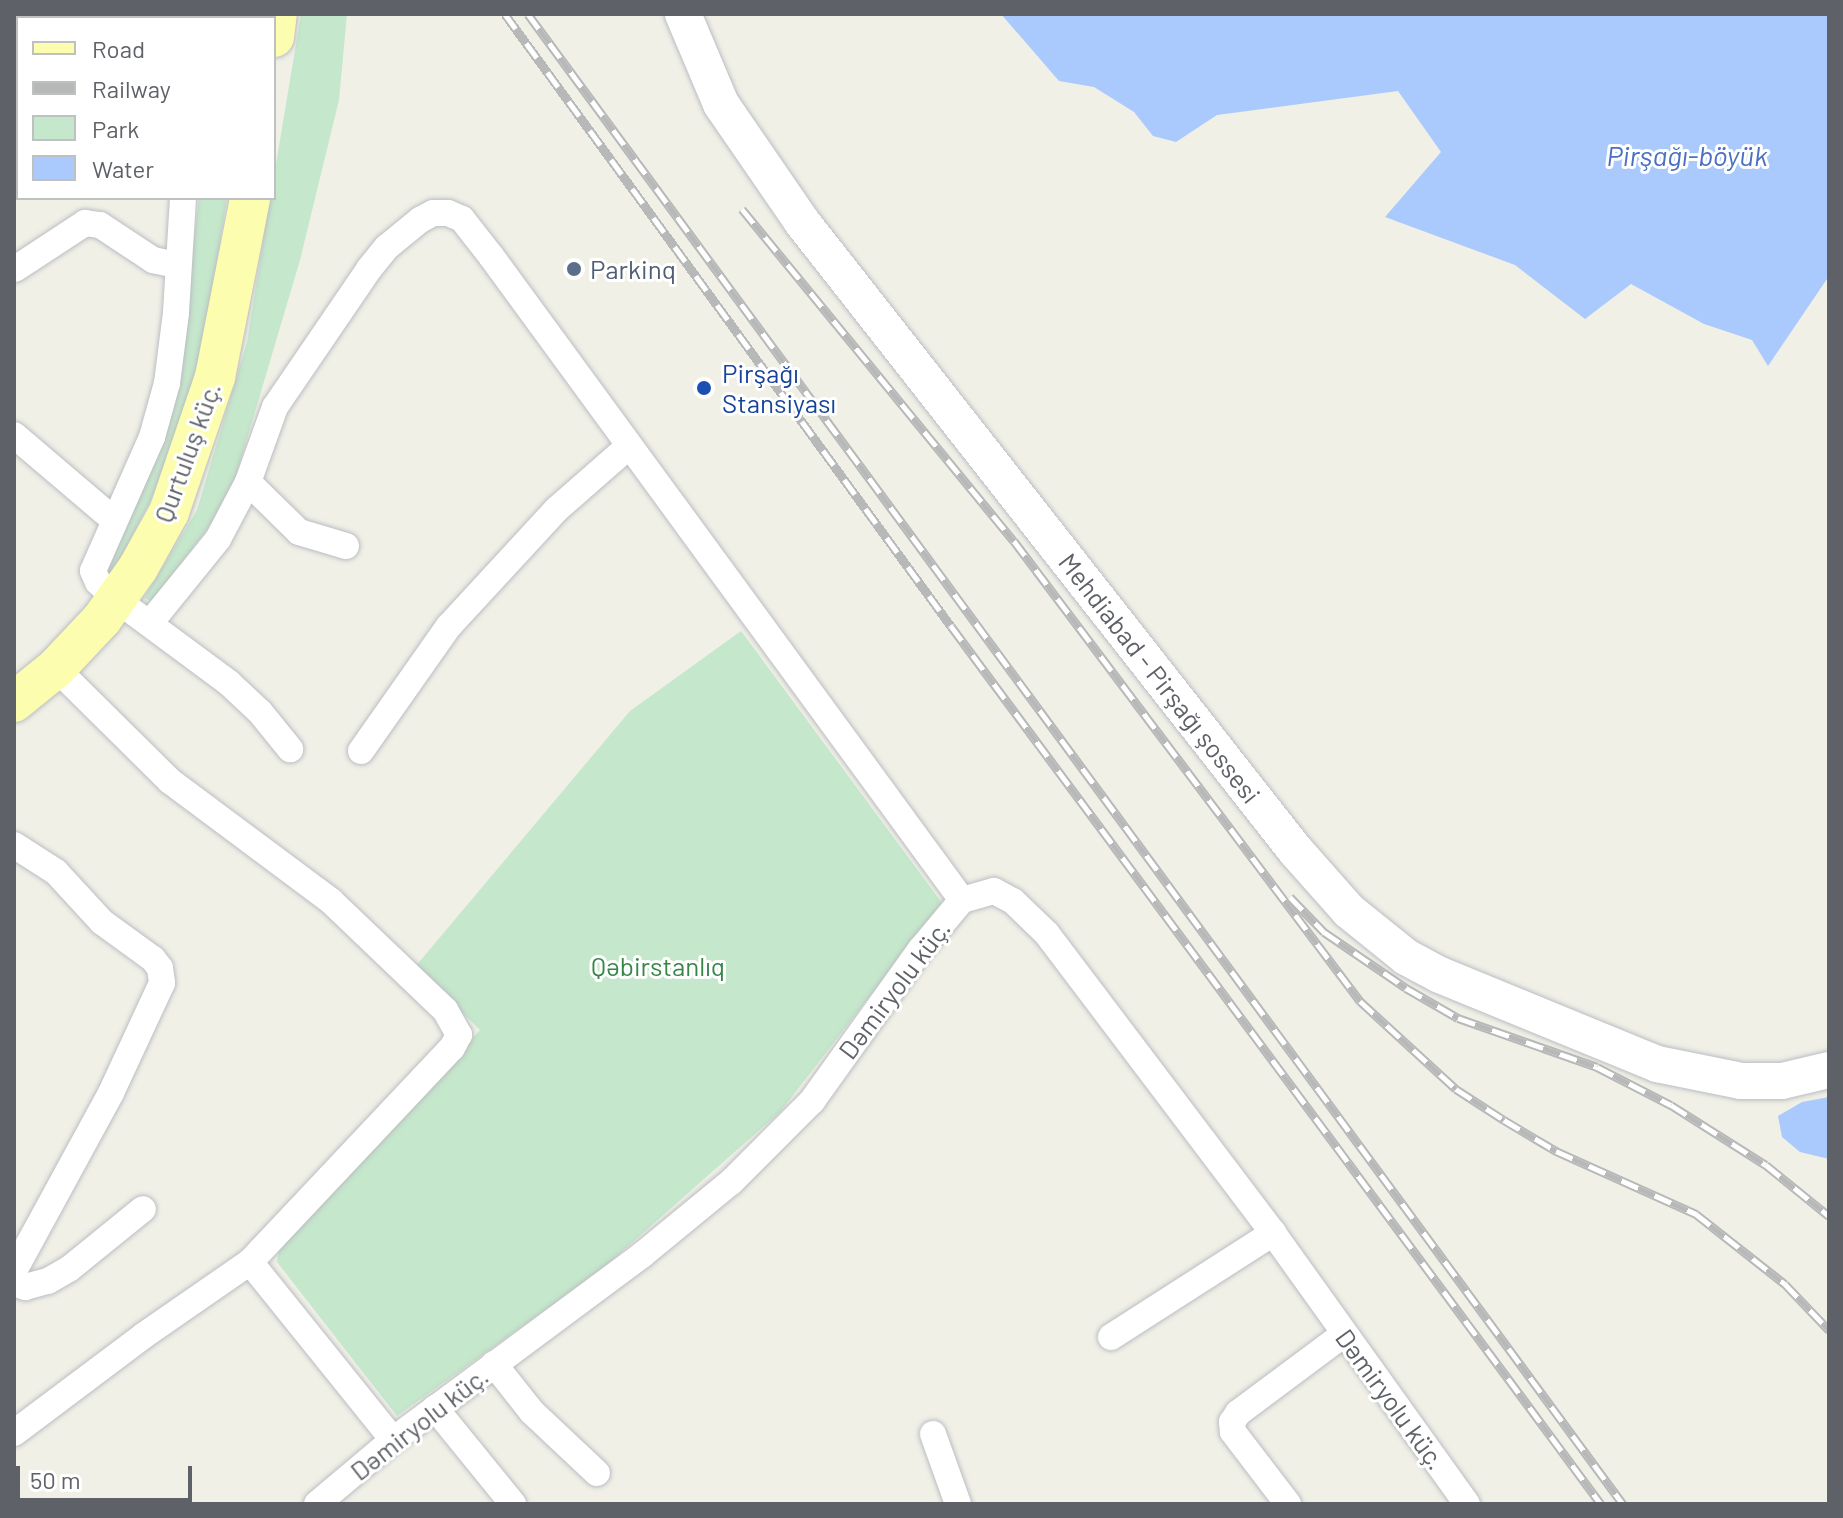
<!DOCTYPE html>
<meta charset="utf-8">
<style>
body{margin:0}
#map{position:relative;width:1843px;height:1518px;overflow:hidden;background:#f0f0e7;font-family:Barlow,sans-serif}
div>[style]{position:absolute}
.green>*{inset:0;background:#c5e7cb}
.water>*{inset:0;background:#aacafd}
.roads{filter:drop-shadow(0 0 2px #bbbdc2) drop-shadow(0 0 2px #bbbdc2)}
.minor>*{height:26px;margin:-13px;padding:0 13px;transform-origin:13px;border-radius:13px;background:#fff}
.secondary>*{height:36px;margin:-18px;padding:0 18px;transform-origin:18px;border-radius:18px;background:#fff}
.primary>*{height:40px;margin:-20px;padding:0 20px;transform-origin:20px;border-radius:20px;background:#fcfdaf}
.rail>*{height:9px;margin-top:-4.5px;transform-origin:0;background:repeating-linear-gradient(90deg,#fff 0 18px,#b7b8b8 0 36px);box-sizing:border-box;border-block:2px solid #b7b8b8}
.dots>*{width:22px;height:22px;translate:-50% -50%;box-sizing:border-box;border:4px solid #fff;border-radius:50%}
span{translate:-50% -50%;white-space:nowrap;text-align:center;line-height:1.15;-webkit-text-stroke:6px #fff;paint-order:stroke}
.service-label{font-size:26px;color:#4e5e75}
.left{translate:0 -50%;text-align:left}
.transit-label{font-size:26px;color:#164399}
.street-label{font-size:26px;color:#5e6167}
.park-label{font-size:26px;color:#378549}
.water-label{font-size:28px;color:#4b70c2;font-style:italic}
.frame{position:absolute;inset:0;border:16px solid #5e6167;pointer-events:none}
.legend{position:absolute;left:16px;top:16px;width:260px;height:184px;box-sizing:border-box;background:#fff;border:2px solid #bfc0c2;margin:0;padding:10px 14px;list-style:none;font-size:24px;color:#5e6167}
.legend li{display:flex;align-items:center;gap:16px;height:40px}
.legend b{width:40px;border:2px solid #bfc0c2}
.scale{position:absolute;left:16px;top:1466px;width:176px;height:36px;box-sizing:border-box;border:4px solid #5e6167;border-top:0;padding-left:10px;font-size:24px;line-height:28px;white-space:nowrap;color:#5e6167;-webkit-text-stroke:6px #fff;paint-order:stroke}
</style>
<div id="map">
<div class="green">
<div style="clip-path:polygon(301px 14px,347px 14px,339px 100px,300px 260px,236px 476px,211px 524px,153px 602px,144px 598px,197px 510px,247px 342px,270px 198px,274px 198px,274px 176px)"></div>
<div style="clip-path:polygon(199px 198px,227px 198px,206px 331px,181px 428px,157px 488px,112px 575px,103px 567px,190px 271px)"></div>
<div style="clip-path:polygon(741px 631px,942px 903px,780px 1112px,601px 1270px,397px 1416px,277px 1262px,280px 1243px,480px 1030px,415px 967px,630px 711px)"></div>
</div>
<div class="water">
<div style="clip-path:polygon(1001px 14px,1829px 14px,1829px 276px,1768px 366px,1752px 340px,1704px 324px,1631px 284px,1585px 319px,1515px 265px,1385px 217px,1441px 152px,1398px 91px,1217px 115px,1176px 142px,1153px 136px,1134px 112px,1094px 87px,1059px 81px)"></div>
<div style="clip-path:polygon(1829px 1097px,1829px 1159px,1800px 1152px,1782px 1137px,1778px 1116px,1802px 1102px)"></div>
</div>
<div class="roads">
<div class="minor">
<div style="left:14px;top:18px;width:4px;rotate:27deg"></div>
<div style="left:211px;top:18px;width:4px;rotate:-90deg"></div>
<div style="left:183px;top:198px;width:115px;rotate:93.5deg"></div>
<div style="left:176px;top:313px;width:71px;rotate:97.3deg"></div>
<div style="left:167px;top:383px;width:56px;rotate:105.5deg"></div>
<div style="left:152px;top:437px;width:146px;rotate:113.8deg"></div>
<div style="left:93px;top:571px;width:12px;rotate:66deg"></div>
<div style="left:98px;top:582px;width:26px;rotate:43deg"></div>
<div style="left:117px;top:600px;width:139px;rotate:36.5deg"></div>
<div style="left:229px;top:683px;width:42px;rotate:43.1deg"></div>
<div style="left:260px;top:712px;width:48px;rotate:51deg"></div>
<div style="left:15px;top:269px;width:84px;rotate:-33.3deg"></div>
<div style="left:85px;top:223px;width:15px;rotate:8deg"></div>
<div style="left:100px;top:225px;width:64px;rotate:33.4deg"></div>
<div style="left:153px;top:260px;width:25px;rotate:12deg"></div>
<div style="left:14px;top:435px;width:131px;rotate:40.4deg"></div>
<div style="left:248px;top:482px;width:71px;rotate:44.4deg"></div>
<div style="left:299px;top:532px;width:49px;rotate:16.6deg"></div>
<div style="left:150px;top:623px;width:108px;rotate:-51deg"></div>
<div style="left:218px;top:539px;width:64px;rotate:-62.2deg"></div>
<div style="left:248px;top:482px;width:80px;rotate:-70.2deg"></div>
<div style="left:275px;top:407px;width:167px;rotate:-55.7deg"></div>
<div style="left:369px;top:269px;width:28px;rotate:-51deg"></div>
<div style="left:387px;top:247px;width:43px;rotate:-39.3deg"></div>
<div style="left:420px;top:220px;width:15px;rotate:-28deg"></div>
<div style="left:433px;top:213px;width:15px"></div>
<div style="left:448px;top:213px;width:15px;rotate:23deg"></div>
<div style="left:462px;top:219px;width:47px;rotate:51.9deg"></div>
<div style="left:491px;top:256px;width:798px;rotate:53.82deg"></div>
<div style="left:361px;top:751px;width:153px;rotate:-54.9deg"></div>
<div style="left:449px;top:626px;width:159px;rotate:-47.3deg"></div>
<div style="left:557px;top:509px;width:96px;rotate:-41.2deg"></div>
<div style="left:14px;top:845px;width:50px;rotate:32.7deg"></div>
<div style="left:56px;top:872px;width:68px;rotate:47.4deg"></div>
<div style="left:102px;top:922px;width:63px;rotate:36deg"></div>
<div style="left:153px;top:959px;width:11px;rotate:52deg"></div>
<div style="left:160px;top:968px;width:15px;rotate:82deg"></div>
<div style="left:162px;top:983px;width:121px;rotate:114.9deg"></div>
<div style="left:111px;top:1093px;width:203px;rotate:118.6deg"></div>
<div style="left:250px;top:1262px;width:228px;rotate:51.2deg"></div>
<div style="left:14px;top:1283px;width:12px;rotate:20deg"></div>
<div style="left:25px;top:1287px;width:24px;rotate:-15deg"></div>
<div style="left:48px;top:1281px;width:24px;rotate:-30deg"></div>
<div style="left:69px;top:1269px;width:95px;rotate:-39deg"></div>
<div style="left:1111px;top:1337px;width:193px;rotate:-32.7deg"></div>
<div style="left:494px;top:1364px;width:61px;rotate:51.6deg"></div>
<div style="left:532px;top:1412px;width:89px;rotate:43.2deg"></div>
<div style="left:435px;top:1408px;width:124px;rotate:50.9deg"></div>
<div style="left:14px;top:1433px;width:161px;rotate:-36.9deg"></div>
<div style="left:143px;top:1336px;width:130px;rotate:-34.7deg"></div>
<div style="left:250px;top:1262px;width:294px;rotate:-46.7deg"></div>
<div style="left:452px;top:1048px;width:15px;rotate:-62deg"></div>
<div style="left:459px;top:1035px;width:29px;rotate:-119deg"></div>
<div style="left:445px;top:1010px;width:158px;rotate:-136.3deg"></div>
<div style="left:331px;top:901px;width:201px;rotate:-143.3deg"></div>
<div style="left:170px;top:781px;width:161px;rotate:-135.3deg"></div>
<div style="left:933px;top:1434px;width:74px;rotate:70.3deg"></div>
<div style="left:317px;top:1504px;width:99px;rotate:-40.1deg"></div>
<div style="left:393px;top:1440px;width:310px;rotate:-36.6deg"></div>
<div style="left:642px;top:1255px;width:115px;rotate:-39.4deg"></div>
<div style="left:731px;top:1182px;width:115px;rotate:-45deg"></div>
<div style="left:812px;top:1101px;width:187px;rotate:-54.4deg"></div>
<div style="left:921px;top:949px;width:64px;rotate:-50.1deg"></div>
<div style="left:962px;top:900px;width:33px;rotate:-16deg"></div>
<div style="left:994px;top:891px;width:21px;rotate:28deg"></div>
<div style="left:1013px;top:901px;width:47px;rotate:44.1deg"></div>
<div style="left:1047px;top:934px;width:375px;rotate:52.9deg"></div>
<div style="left:1273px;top:1233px;width:333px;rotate:54.4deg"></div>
<div style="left:1288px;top:1504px;width:91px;rotate:-127.4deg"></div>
<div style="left:1233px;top:1432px;width:10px;rotate:-96deg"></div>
<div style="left:1232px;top:1422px;width:11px;rotate:-56deg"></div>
<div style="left:1238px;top:1413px;width:132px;rotate:-36.7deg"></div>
</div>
<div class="secondary">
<div style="left:683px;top:14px;width:98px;rotate:67.1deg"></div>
<div style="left:721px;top:104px;width:143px;rotate:55.5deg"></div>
<div style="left:802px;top:222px;width:798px;rotate:51.87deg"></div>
<div style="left:1295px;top:850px;width:81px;rotate:48.5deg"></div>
<div style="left:1349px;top:911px;width:73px;rotate:38.9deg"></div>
<div style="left:1406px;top:957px;width:38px;rotate:28deg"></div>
<div style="left:1440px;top:975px;width:235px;rotate:22.3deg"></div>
<div style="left:1657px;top:1064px;width:86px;rotate:11.4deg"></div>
<div style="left:1741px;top:1081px;width:41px"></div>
<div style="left:1782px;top:1081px;width:48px;rotate:-13.2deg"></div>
</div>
<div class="primary">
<div style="left:274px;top:37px;width:23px;rotate:-83deg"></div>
<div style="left:14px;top:702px;width:54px;rotate:-39deg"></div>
<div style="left:56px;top:668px;width:67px;rotate:-46.8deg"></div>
<div style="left:102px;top:619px;width:62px;rotate:-54.8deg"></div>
<div style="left:138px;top:568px;width:64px;rotate:-61deg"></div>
<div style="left:169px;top:512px;width:143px;rotate:-71.2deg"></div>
<div style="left:215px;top:377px;width:182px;rotate:-78.9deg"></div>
</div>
</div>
<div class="rail">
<div style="left:505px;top:14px;width:757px;rotate:53.92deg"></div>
<div style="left:951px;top:626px;width:1092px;rotate:53.49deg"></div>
<div style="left:528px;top:14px;width:1849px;rotate:53.69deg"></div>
<div style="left:742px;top:209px;width:429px;rotate:50.7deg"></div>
<div style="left:1014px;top:541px;width:576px;rotate:53.05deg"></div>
<div style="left:1360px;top:1001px;width:130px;rotate:42.5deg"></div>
<div style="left:1456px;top:1089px;width:57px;rotate:32.9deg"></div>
<div style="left:1504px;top:1120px;width:61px;rotate:30.8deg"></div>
<div style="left:1556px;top:1151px;width:154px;rotate:24.2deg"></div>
<div style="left:1696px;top:1214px;width:113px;rotate:38.2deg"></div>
<div style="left:1785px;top:1284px;width:64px;rotate:46.3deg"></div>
<div style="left:1290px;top:897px;width:49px;rotate:45.8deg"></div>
<div style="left:1324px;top:932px;width:99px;rotate:34.3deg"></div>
<div style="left:1406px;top:988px;width:60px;rotate:30deg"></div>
<div style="left:1458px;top:1018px;width:147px;rotate:19.4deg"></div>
<div style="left:1597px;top:1067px;width:83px;rotate:27.2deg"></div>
<div style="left:1671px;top:1105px;width:112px;rotate:32.3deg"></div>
<div style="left:1766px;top:1165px;width:81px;rotate:39deg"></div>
</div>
<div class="dots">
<div style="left:574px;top:269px;background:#5c6f8a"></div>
<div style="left:704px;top:388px;background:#1a4fb4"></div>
</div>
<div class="service-label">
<span class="left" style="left:590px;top:269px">Parkinq</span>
</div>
<div class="transit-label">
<span class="left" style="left:722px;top:388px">Pirşağı<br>Stansiyası</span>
</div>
<div class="street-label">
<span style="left:187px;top:452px;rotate:-70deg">Qurtuluş küç.</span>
<span style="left:1160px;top:678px;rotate:52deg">Mehdiabad - Pirşağı şossesi</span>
<span style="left:894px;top:989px;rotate:-53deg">Dəmiryolu küç.</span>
<span style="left:1391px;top:1399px;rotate:54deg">Dəmiryolu küç.</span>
<span style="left:419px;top:1423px;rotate:-38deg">Dəmiryolu küç.</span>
</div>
<div class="park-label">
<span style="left:658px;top:966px">Qəbirstanlıq</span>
</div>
<div class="water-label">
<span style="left:1687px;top:155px">Pirşağı-böyük</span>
</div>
<div class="frame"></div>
<ul class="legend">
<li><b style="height:10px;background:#fcfdaf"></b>Road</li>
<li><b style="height:10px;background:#b7b8b8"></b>Railway</li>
<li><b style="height:22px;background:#c5e7cb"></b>Park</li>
<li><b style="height:22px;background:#aacafd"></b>Water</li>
</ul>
<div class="scale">50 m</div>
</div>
